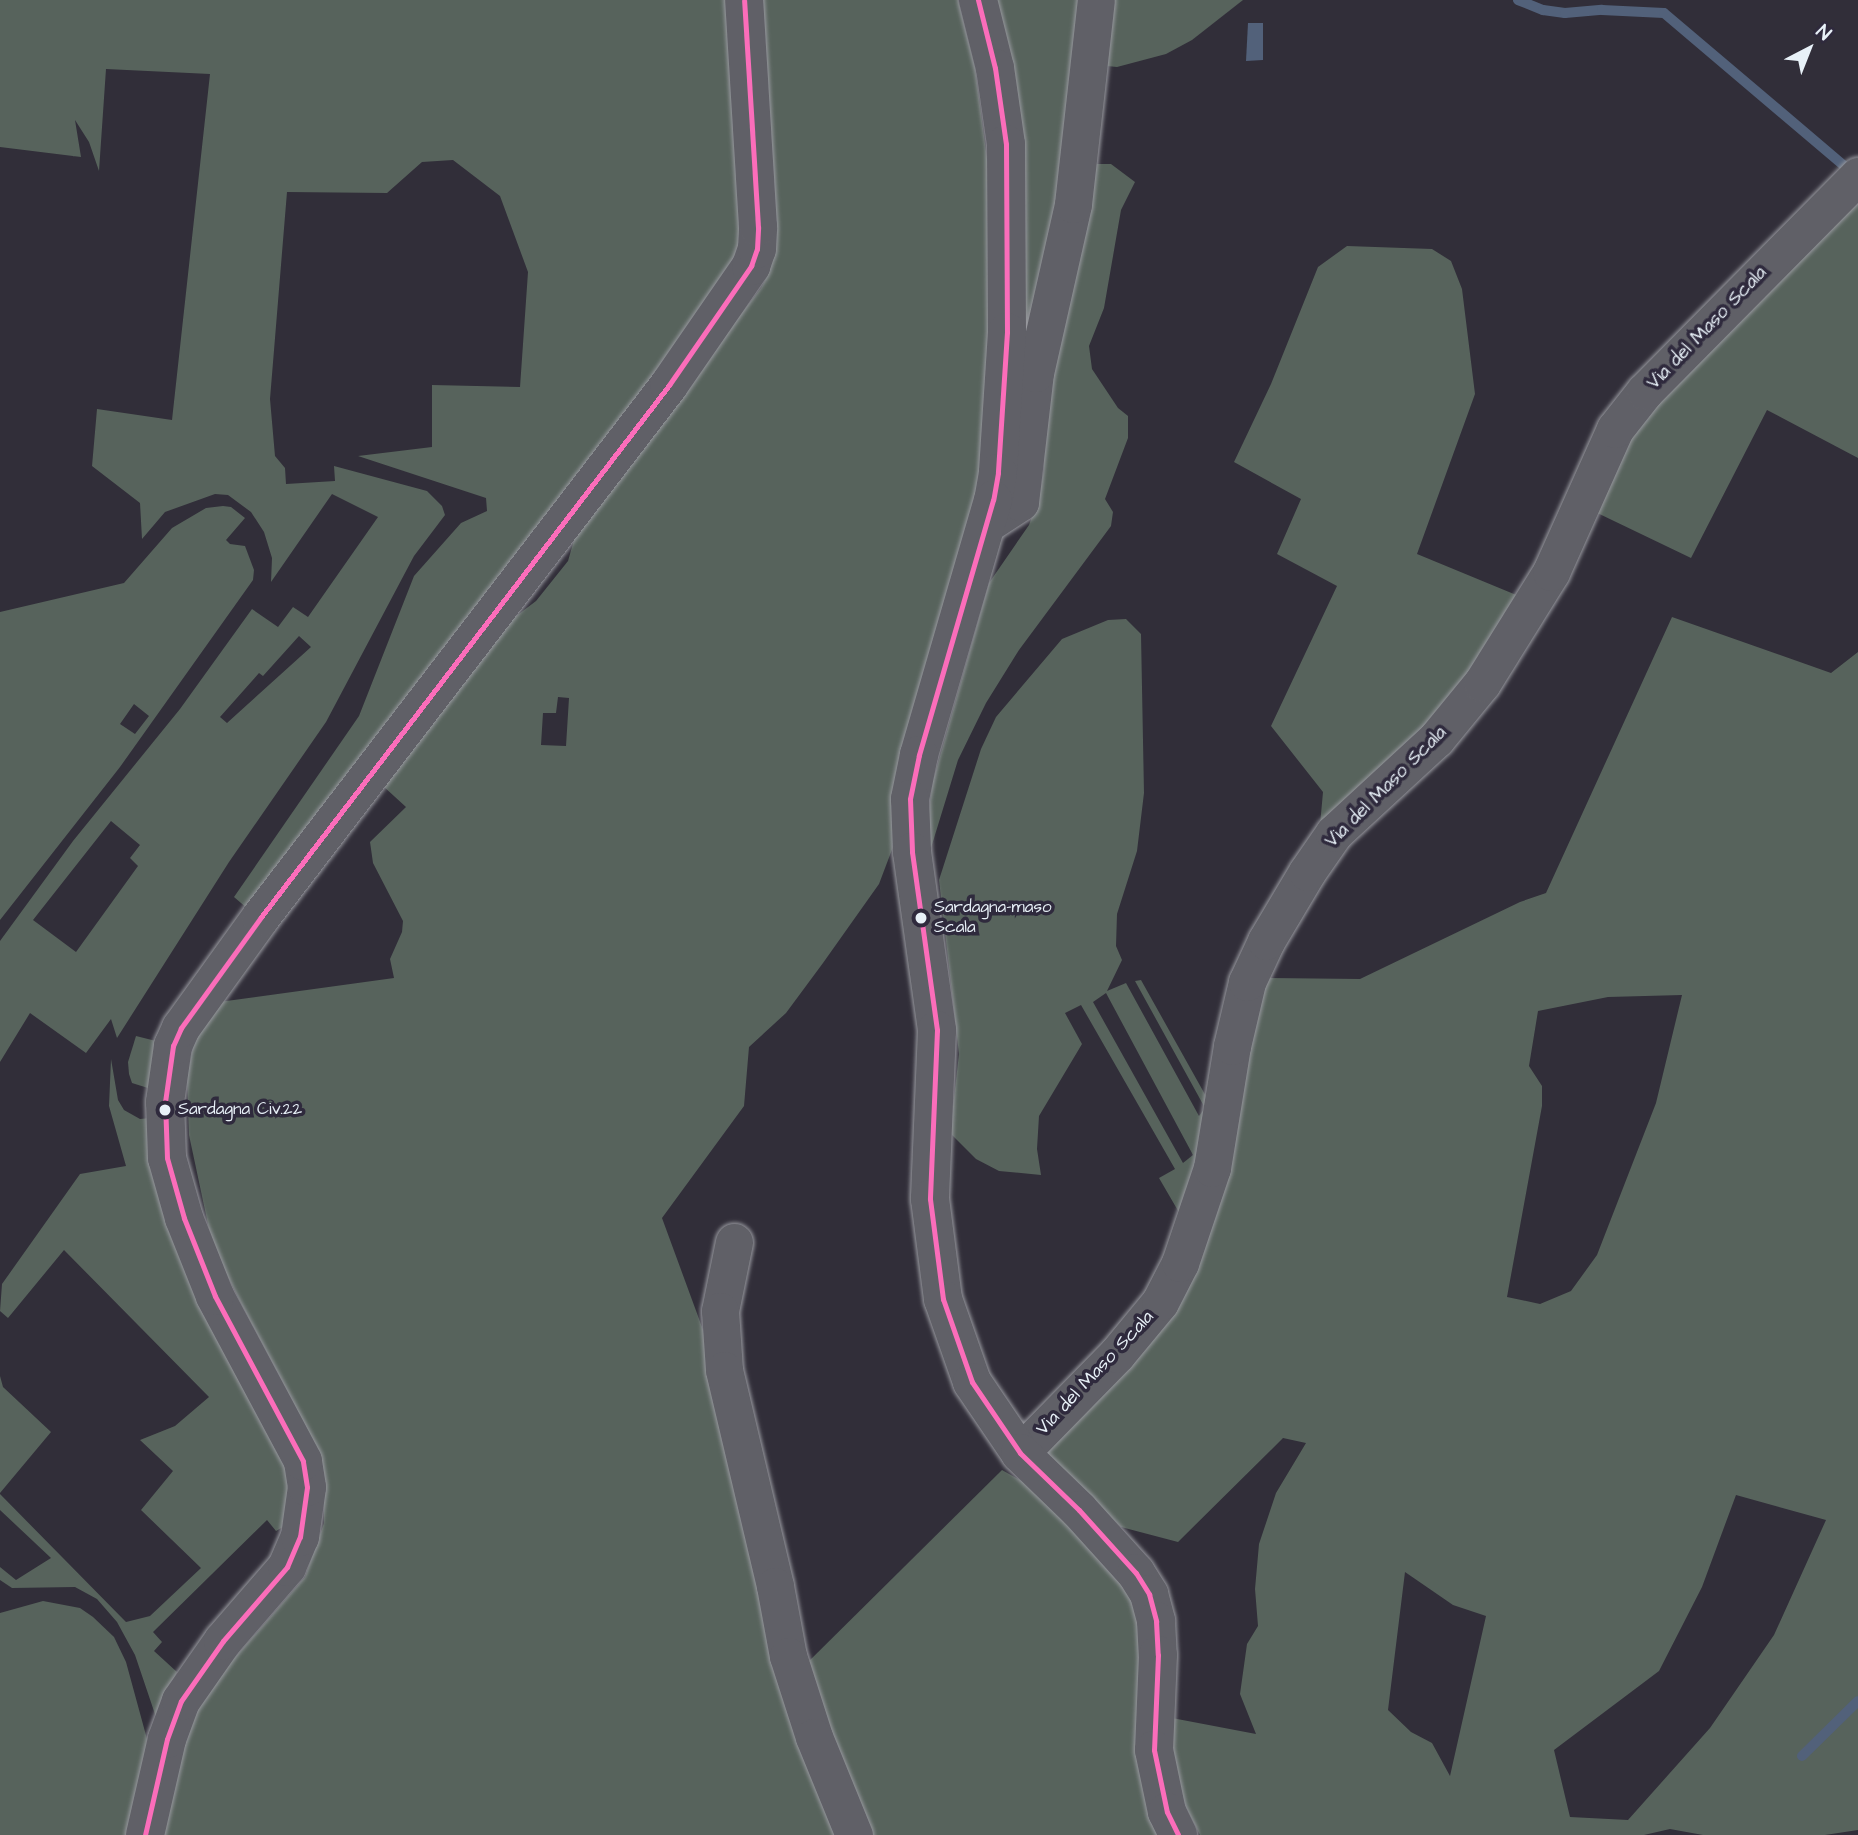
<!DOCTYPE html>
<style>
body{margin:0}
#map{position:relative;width:1858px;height:1835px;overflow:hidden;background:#312e39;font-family:"Architects Daughter",sans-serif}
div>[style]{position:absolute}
.green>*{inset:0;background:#57635c}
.water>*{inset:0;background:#52617a}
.stream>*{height:10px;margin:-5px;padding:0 5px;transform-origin:5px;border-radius:5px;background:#52617a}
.roads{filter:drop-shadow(0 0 2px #98999f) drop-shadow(0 0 2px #98999f)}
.street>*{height:37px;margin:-18.5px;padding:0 18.5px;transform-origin:18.5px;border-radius:18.5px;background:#606067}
.secondary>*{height:38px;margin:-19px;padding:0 19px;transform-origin:19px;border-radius:19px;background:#606067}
.bus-1>*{height:5px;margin:-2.5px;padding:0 2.5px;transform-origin:2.5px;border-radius:2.5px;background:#fb6dba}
.dots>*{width:19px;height:19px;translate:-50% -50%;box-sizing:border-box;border:4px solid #2f2a3d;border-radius:50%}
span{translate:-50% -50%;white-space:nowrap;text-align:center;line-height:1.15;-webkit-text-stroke:7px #2f2a3d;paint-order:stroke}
.bus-label{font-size:17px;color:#e8f1f8}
.left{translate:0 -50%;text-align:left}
.street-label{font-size:19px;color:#e8f1f8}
.north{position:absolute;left:1774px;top:14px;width:70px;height:70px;-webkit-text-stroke:5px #2f2a3d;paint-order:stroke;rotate:42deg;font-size:19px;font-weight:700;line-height:28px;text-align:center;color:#e8f1f8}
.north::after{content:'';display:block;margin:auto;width:24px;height:32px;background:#e8f1f8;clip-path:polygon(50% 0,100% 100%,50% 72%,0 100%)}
</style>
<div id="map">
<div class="green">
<div style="clip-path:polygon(evenodd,0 0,730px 0,740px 224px,738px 248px,717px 293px,248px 909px,234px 897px,359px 716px,414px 576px,461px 523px,487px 511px,486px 498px,358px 456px,432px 447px,432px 385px,520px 387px,528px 272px,500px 196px,453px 160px,422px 162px,387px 193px,287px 192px,270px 399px,275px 456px,285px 468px,286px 484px,335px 481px,334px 466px,427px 491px,442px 506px,445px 515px,414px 556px,326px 722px,229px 862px,117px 1038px,111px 1019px,86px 1053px,30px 1013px,0 1062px,0 941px,73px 841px,180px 709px,252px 609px,278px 627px,293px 607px,308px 617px,378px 517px,332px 494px,271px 582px,272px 558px,264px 532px,251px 512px,228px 495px,215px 494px,165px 512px,142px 539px,140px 503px,92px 466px,97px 409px,172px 420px,210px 74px,106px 69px,99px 171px,89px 142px,75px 120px,81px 157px,0 147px,0 0,299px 636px,311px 647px,227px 723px,220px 717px,259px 673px,263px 676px,299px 636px,0 0,111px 821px,140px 845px,130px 858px,138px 866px,76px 952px,33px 920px,111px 821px)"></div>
<div style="clip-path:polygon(evenodd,763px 0,958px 0,975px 68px,989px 174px,989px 373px,976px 503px,893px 847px,879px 884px,823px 963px,786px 1013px,749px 1047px,744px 1106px,662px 1218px,713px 1357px,846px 1835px,163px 1835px,191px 1719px,205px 1692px,305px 1577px,324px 1523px,324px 1486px,310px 1434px,243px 1307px,219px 1259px,209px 1229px,189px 1135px,187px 1078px,194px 1042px,219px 1002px,394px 978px,390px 959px,402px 932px,403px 921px,373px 863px,370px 842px,406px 807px,383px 786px,507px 623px,536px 601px,568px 561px,578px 526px,761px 288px,769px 273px,773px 255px,763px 0,558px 697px,569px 698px,566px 746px,541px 745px,543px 713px,556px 713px,558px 697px)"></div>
<div style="clip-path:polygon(995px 0,1089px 0,1081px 73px,1021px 392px)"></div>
<div style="clip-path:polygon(1103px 0,1243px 0,1192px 40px,1166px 54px,1117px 67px,1097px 65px)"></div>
<div style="clip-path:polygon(1095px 164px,1111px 164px,1135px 182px,1121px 210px,1104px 308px,1089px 346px,1092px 369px,1118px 408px,1128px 416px,1128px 438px,1105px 499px,1113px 512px,1111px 526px,1019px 650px,986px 703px,958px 760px,931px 848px,929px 809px,933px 781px,989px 583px,1029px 525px,1040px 493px,1044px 469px,1044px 409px)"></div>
<div style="clip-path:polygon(1858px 186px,1858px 458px,1767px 410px,1691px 558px,1589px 509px,1619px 441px)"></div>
<div style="clip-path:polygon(1347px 246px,1432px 249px,1451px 261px,1462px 289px,1475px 394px,1417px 554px,1526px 599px,1458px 703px,1320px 825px,1323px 792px,1271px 726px,1337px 586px,1277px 554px,1301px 499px,1234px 462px,1271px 384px,1318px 267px)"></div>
<div style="clip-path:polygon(evenodd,223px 506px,231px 507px,245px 518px,226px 540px,230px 544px,245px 546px,254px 570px,253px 580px,120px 767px,0 920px,0 612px,124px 583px,172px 528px,206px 508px,223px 506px,134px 704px,149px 716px,135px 734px,120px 724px,134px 704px)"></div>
<div style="clip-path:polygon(evenodd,1672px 617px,1831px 673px,1858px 652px,1858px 1830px,1825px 1835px,1703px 1835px,1670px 1829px,1644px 1835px,1200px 1835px,1186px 1807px,1172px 1764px,1172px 1718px,1256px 1734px,1240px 1694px,1247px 1644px,1258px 1626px,1255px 1589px,1259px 1544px,1276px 1493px,1306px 1443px,1283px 1438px,1178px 1542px,1121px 1527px,1047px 1455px,1047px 1445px,1133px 1347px,1262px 978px,1360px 979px,1520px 902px,1546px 893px,1672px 617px,1682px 995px,1656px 1103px,1597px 1255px,1571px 1291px,1540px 1304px,1507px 1297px,1542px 1106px,1542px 1086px,1529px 1066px,1538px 1011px,1608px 997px,1682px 995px,1672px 617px,1736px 1495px,1826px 1520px,1774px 1635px,1710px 1728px,1628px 1820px,1570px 1817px,1554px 1750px,1659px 1671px,1702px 1587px,1736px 1495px,1672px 617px,1405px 1572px,1453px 1605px,1486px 1616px,1450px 1776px,1432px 1743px,1411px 1732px,1388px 1710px,1405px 1572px)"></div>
<div style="clip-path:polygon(evenodd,1126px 619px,1141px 634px,1144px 793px,1137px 851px,1117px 914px,1116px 946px,1122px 960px,1107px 991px,1126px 983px,1199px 1116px,1205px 1108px,1135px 981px,1141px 980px,1207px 1098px,1184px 1221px,1159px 1178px,1175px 1169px,1081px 1005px,1065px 1013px,1082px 1044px,1039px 1116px,1037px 1149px,1041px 1175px,999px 1171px,976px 1159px,950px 1133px,959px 1054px,939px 880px,981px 749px,996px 717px,1062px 639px,1108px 620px,1126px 619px,1106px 993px,1193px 1155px,1183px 1163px,1093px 1002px,1106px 993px)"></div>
<div style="clip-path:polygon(136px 1036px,156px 1041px,151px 1089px,132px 1083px,129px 1074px,128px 1062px)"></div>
<div style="clip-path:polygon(111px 1059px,118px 1100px,124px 1110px,140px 1119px,150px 1118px,290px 1481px,290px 1523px,276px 1531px,267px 1520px,153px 1632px,162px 1642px,154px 1651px,177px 1672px,165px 1697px,159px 1726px,135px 1655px,117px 1622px,97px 1599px,75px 1587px,12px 1588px,0 1580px,0 1567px,16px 1580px,51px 1558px,0 1510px,0 1494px,126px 1622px,150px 1616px,201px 1568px,141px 1510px,173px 1471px,140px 1440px,175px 1426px,209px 1397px,64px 1250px,8px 1318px,0 1311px,2px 1284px,80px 1174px,126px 1166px,109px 1106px)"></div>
<div style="clip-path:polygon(0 1376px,3px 1387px,51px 1432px,0 1493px)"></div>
<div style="clip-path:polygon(1002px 1470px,1027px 1484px,1114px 1571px,1137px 1610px,1159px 1835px,861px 1835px,801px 1669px)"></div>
<div style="clip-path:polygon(43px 1601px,80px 1608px,93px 1617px,114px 1637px,126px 1662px,147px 1739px,133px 1835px,0 1835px,0 1613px)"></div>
</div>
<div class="water">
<div style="clip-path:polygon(1248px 23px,1263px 23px,1263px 60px,1246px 61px)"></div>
</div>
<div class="stream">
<div style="left:1518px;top:0;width:27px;rotate:22deg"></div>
<div style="left:1543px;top:10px;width:22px;rotate:8deg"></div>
<div style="left:1565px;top:13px;width:37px;rotate:-5deg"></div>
<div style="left:1602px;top:10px;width:62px;rotate:2.8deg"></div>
<div style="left:1664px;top:13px;width:240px;rotate:40.3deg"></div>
<div style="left:1802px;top:1756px;width:78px;rotate:-44.5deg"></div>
</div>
<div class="roads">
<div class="street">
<div style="left:988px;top:523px;width:38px;rotate:-33deg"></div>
<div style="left:1020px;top:502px;width:130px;rotate:-83.4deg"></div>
<div style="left:1035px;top:373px;width:173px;rotate:-77.3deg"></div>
<div style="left:1073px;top:204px;width:205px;rotate:-83.6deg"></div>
<div style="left:734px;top:1242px;width:70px;rotate:101.5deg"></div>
<div style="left:720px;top:1311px;width:59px;rotate:86.1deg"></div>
<div style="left:724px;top:1370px;width:222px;rotate:76.7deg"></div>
<div style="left:775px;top:1586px;width:71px;rotate:79.5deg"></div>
<div style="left:788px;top:1656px;width:85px;rotate:72.2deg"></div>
<div style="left:814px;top:1737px;width:106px;rotate:67.8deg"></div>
<div style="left:1020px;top:1453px;width:139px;rotate:-45.6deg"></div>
<div style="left:1117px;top:1354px;width:67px;rotate:-50.4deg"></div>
<div style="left:1160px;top:1302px;width:44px;rotate:-62.9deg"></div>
<div style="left:1180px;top:1263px;width:100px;rotate:-71.4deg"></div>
<div style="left:1212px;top:1168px;width:124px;rotate:-80.7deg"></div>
<div style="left:1232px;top:1046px;width:66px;rotate:-76.8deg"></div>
<div style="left:1247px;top:982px;width:45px;rotate:-65.1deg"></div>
<div style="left:1266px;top:941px;width:80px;rotate:-59.3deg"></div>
<div style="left:1307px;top:872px;width:47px;rotate:-55.3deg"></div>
<div style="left:1334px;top:833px;width:139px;rotate:-42.7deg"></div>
<div style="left:1436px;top:739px;width:72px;rotate:-50.6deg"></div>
<div style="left:1482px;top:683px;width:131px;rotate:-58.1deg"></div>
<div style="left:1551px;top:572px;width:157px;rotate:-65.9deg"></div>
<div style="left:1615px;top:429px;width:48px;rotate:-51.7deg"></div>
<div style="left:1645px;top:391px;width:303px;rotate:-45.3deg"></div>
</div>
<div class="secondary">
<div style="left:978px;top:0;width:70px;rotate:76deg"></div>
<div style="left:995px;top:68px;width:77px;rotate:81.8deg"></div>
<div style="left:1006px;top:144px;width:188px;rotate:89.7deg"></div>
<div style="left:1007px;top:332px;width:141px;rotate:93.7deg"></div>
<div style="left:998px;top:473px;width:27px;rotate:100deg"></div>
<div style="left:993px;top:500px;width:266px;rotate:106.2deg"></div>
<div style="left:919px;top:755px;width:45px;rotate:101.6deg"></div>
<div style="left:910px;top:799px;width:53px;rotate:87.8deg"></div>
<div style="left:912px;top:852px;width:180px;rotate:82deg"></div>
<div style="left:937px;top:1030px;width:169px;rotate:92.4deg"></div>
<div style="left:930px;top:1199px;width:101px;rotate:82.6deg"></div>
<div style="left:943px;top:1299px;width:88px;rotate:70.7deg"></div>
<div style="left:972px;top:1382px;width:86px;rotate:55.9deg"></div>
<div style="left:1020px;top:1453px;width:82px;rotate:44deg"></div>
<div style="left:1079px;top:1510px;width:85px;rotate:47.9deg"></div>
<div style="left:1136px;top:1573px;width:25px;rotate:58deg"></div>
<div style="left:1149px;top:1594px;width:28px;rotate:75deg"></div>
<div style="left:1156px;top:1621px;width:34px;rotate:87deg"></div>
<div style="left:1158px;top:1655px;width:95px;rotate:92.4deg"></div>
<div style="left:1154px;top:1750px;width:63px;rotate:78.2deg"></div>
<div style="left:1167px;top:1812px;width:25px;rotate:64deg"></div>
<div style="left:145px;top:1835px;width:98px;rotate:-77.1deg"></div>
<div style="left:167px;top:1739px;width:40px;rotate:-69.8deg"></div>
<div style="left:181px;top:1701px;width:73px;rotate:-55deg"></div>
<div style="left:223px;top:1641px;width:98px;rotate:-49.1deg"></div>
<div style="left:287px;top:1567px;width:33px;rotate:-67deg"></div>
<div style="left:300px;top:1537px;width:50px;rotate:-82deg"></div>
<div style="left:307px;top:1487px;width:26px;rotate:-99deg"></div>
<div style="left:303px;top:1461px;width:187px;rotate:-118.1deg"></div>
<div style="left:215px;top:1296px;width:84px;rotate:-111.7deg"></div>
<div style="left:184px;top:1218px;width:62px;rotate:-105.8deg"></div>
<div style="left:167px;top:1158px;width:56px;rotate:-92deg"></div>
<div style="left:165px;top:1102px;width:57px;rotate:-81.9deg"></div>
<div style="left:173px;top:1046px;width:20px;rotate:-66deg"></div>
<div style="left:181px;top:1028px;width:137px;rotate:-54.2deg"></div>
<div style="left:261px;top:917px;width:670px;rotate:-52.51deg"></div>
<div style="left:669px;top:385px;width:145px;rotate:-55.4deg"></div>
<div style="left:751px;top:266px;width:18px;rotate:-71deg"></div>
<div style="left:757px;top:249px;width:22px;rotate:-87deg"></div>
<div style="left:758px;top:227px;width:227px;rotate:-93.5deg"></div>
</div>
</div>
<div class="bus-1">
<div style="left:978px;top:0;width:70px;rotate:76deg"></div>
<div style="left:995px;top:68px;width:77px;rotate:81.8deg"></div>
<div style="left:1006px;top:144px;width:188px;rotate:89.7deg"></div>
<div style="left:1007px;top:332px;width:141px;rotate:93.7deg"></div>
<div style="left:998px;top:473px;width:27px;rotate:100deg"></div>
<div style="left:993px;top:500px;width:266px;rotate:106.2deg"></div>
<div style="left:919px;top:755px;width:45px;rotate:101.6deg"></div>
<div style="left:910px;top:799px;width:53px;rotate:87.8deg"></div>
<div style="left:912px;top:852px;width:180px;rotate:82deg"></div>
<div style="left:937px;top:1030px;width:169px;rotate:92.4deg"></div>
<div style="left:930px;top:1199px;width:101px;rotate:82.6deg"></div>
<div style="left:943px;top:1299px;width:88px;rotate:70.7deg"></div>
<div style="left:972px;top:1382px;width:86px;rotate:55.9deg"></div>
<div style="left:1020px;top:1453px;width:82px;rotate:44deg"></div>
<div style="left:1079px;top:1510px;width:85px;rotate:47.9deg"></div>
<div style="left:1136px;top:1573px;width:25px;rotate:58deg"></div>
<div style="left:1149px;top:1594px;width:28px;rotate:75deg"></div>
<div style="left:1156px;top:1621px;width:34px;rotate:87deg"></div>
<div style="left:1158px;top:1655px;width:95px;rotate:92.4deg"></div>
<div style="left:1154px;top:1750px;width:63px;rotate:78.2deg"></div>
<div style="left:1167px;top:1812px;width:25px;rotate:64deg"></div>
<div style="left:145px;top:1835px;width:98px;rotate:-77.1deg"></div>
<div style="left:167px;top:1739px;width:40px;rotate:-69.8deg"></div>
<div style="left:181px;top:1701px;width:73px;rotate:-55deg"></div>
<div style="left:223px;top:1641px;width:98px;rotate:-49.1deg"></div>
<div style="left:287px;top:1567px;width:33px;rotate:-67deg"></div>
<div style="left:300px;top:1537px;width:50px;rotate:-82deg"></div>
<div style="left:307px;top:1487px;width:26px;rotate:-99deg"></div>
<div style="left:303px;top:1461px;width:187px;rotate:-118.1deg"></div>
<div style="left:215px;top:1296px;width:84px;rotate:-111.7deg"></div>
<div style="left:184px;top:1218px;width:62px;rotate:-105.8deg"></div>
<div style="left:167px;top:1158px;width:56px;rotate:-92deg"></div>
<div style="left:165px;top:1102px;width:57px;rotate:-81.9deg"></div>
<div style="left:173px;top:1046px;width:20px;rotate:-66deg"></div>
<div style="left:181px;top:1028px;width:137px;rotate:-54.2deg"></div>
<div style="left:261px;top:917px;width:670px;rotate:-52.51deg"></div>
<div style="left:669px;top:385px;width:145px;rotate:-55.4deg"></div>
<div style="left:751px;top:266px;width:18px;rotate:-71deg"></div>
<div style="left:757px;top:249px;width:22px;rotate:-87deg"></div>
<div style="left:758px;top:227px;width:227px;rotate:-93.5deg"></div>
</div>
<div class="dots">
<div style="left:921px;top:918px;background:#e8f1f8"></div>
<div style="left:165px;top:1110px;background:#e8f1f8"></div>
</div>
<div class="bus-label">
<span class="left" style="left:934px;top:918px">Sardagna-maso<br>Scala</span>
<span class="left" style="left:178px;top:1110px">Sardagna Civ.22</span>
</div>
<div class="street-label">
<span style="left:1707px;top:328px;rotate:-46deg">Via del Maso Scala</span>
<span style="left:1386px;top:787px;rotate:-45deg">Via del Maso Scala</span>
<span style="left:1095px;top:1373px;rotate:-47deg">Via del Maso Scala</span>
</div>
<div class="north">N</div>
</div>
